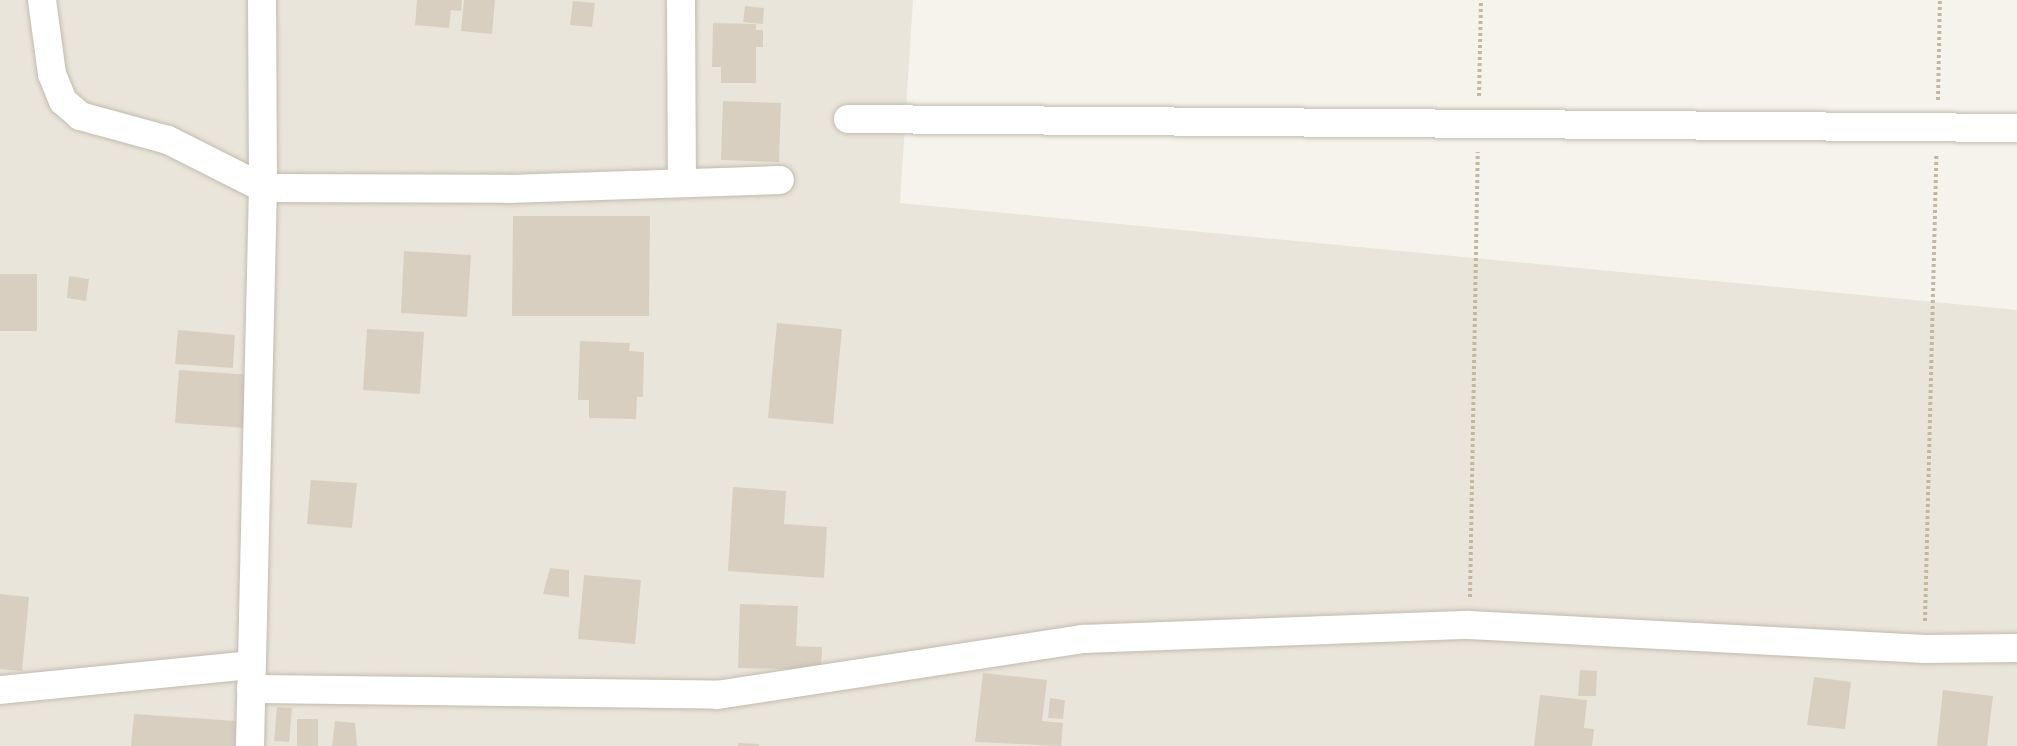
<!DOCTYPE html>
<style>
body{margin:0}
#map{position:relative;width:2017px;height:746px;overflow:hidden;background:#f6f3ec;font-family:Poppins,sans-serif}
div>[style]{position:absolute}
.residential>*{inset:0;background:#eae5da}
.building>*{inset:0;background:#d8cfc1}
.path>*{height:4px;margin-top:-2px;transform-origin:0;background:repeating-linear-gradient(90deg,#c4b79f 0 3px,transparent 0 6px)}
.roads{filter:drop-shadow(0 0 2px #c2bbae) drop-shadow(0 0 2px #c2bbae)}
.minor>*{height:28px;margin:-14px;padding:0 14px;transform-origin:14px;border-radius:14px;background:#fff}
span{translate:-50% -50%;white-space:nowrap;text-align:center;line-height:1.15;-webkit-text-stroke:4.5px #fff;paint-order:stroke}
</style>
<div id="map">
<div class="residential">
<div style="clip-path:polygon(0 0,913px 0,900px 203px,2017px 310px,2017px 746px,0 746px)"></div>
</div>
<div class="building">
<div style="clip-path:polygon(417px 0,462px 0,461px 11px,451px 10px,449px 28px,415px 25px)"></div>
<div style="clip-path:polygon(464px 0,495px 0,492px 34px,461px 31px)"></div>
<div style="clip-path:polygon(573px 1px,595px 3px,592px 27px,570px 25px)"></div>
<div style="clip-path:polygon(745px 6px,764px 8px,763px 24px,743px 22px)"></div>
<div style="clip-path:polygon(713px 23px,756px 24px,756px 30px,763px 30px,763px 47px,756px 47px,756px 83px,721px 83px,721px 67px,712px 67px)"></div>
<div style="clip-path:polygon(723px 101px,781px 103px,779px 162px,721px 160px)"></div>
<div style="clip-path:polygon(513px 216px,650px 216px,649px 316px,512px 316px)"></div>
<div style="clip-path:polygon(404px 251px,471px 255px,467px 317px,401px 313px)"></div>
<div style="clip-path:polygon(0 274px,37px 274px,37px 331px,0 331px)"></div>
<div style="clip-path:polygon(69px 276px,89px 279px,86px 301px,67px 298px)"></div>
<div style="clip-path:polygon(777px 323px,842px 329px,833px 424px,768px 418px)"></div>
<div style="clip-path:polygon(367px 329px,424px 332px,420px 394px,363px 390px)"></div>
<div style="clip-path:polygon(178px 330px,235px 335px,233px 368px,175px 364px)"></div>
<div style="clip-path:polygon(580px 341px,630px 343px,629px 351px,644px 352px,643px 397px,637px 397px,636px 419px,589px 418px,589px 400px,578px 400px)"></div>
<div style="clip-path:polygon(179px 370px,251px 375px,248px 428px,175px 423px)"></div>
<div style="clip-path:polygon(311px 480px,357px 483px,352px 528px,307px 524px)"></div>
<div style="clip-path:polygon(733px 487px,786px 491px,784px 524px,827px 527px,824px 578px,728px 571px)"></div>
<div style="clip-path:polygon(550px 568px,569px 570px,569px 597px,543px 594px)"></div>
<div style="clip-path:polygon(584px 575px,641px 580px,635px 644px,578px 639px)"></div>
<div style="clip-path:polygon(0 594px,29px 597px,22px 671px,0 669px)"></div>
<div style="clip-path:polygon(740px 604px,798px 606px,796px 646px,822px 647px,821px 670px,738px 668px)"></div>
<div style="clip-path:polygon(1580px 670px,1597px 671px,1596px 696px,1578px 696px)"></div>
<div style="clip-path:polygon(983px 673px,1047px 680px,1042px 721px,1063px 723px,1061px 746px,975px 742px)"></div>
<div style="clip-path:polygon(1814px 677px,1851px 682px,1845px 729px,1807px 725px)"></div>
<div style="clip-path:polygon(1943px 690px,1993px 696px,1987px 746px,1937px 746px)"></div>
<div style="clip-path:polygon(1540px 695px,1587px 700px,1584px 728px,1594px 729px,1592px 746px,1534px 746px)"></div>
<div style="clip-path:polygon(1050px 698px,1065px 700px,1063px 719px,1048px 718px)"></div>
<div style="clip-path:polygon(277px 707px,292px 708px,289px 742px,274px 741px)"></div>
<div style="clip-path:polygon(134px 714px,236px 721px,235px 746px,131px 746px)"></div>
<div style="clip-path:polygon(297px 719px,318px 719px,318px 746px,297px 746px)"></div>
<div style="clip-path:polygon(335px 721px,355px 723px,357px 746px,332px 746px)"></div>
<div style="clip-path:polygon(738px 743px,759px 744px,759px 746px,738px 746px)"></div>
</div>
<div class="path">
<div style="left:1479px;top:96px;width:96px;rotate:-88.8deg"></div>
<div style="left:1938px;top:100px;width:100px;rotate:-88.9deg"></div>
<div style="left:1470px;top:597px;width:445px;rotate:-89deg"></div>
<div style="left:1925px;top:621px;width:466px;rotate:-88.6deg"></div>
</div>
<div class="roads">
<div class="minor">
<div style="left:42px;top:0;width:75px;rotate:82.3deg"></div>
<div style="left:52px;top:74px;width:29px;rotate:68deg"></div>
<div style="left:63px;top:101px;width:23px;rotate:41deg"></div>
<div style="left:80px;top:116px;width:91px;rotate:15.3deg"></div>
<div style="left:168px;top:140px;width:106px;rotate:26.8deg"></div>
<div style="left:263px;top:188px;width:245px;rotate:0.2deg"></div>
<div style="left:508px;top:189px;width:272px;rotate:-1.9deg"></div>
<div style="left:681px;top:0;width:183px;rotate:89.7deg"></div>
<div style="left:848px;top:119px;width:1169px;rotate:0.44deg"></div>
<div style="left:251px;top:689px;width:466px;rotate:0.7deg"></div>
<div style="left:717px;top:695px;width:370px;rotate:-8.7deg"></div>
<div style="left:1083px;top:639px;width:386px;rotate:-2.1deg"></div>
<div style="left:1469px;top:625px;width:457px;rotate:3deg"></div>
<div style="left:1925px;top:649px;width:92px;rotate:-0.6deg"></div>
<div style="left:0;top:690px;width:252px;rotate:-5.7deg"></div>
<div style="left:250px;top:746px;width:558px;rotate:-88.67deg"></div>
<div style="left:263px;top:188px;width:188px;rotate:-90.3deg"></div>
</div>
</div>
</div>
